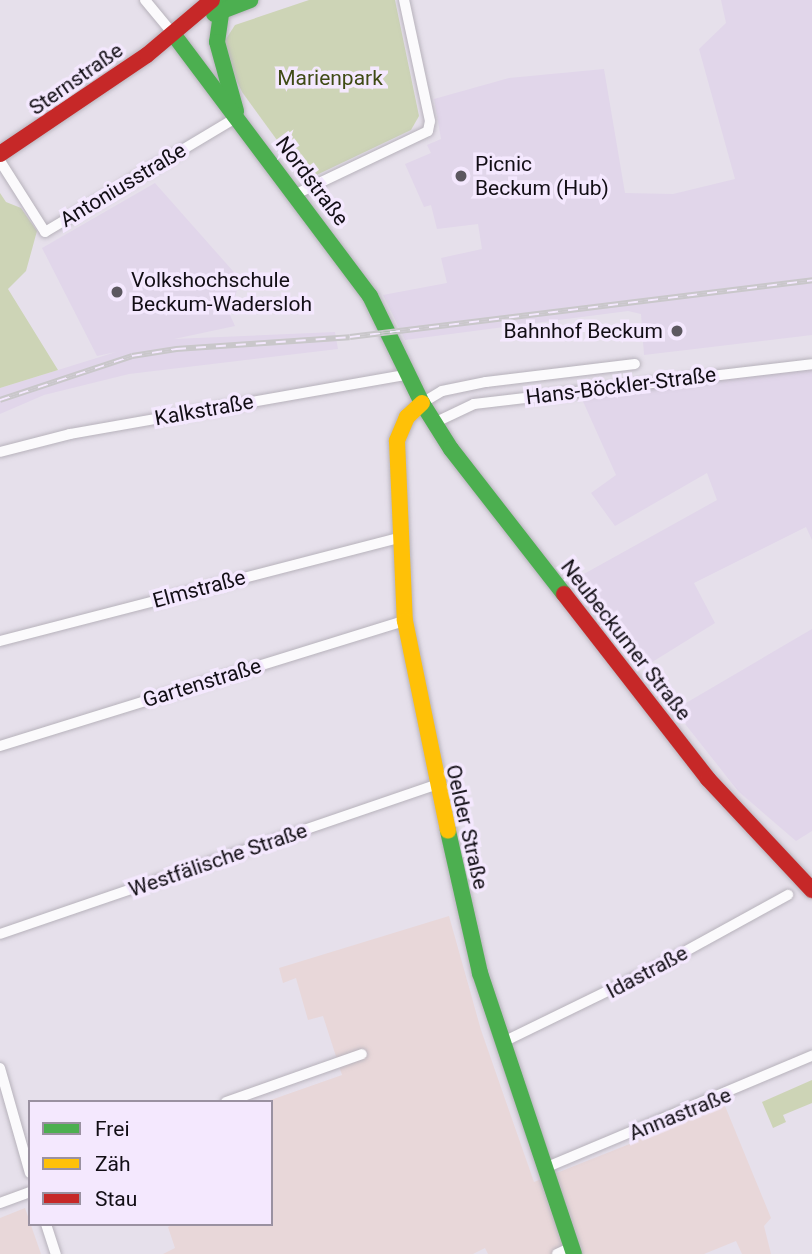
<!DOCTYPE html>
<meta charset="utf-8">
<style>
body{margin:0}
#map{position:relative;width:812px;height:1254px;overflow:hidden;background:#e6e0eb;font-family:Roboto,sans-serif}
div>[style]{position:absolute}
.built>*{inset:0;background:#e1d6ea}
.industrial>*{inset:0;background:#e8d7d9}
.green>*{inset:0;background:#cdd4b6}
.roads{filter:drop-shadow(0 0 2px #b7b2bb) drop-shadow(0 0 2px #b7b2bb)}
.street>*{height:10px;margin:-5px;padding:0 5px;transform-origin:5px;border-radius:5px;background:#fbfafc}
.fast>*{height:16px;margin:-8px;padding:0 8px;transform-origin:8px;border-radius:8px;background:#4caf50}
.slow>*{height:16px;margin:-8px;padding:0 8px;transform-origin:8px;border-radius:8px;background:#ffc107}
.jam>*{height:16px;margin:-8px;padding:0 8px;transform-origin:8px;border-radius:8px;background:#c62828}
.rail>*{height:6px;margin-top:-3px;transform-origin:0;background:repeating-linear-gradient(90deg,#f4e8fe 0 10px,#c9c7ca 0 20px);box-sizing:border-box;border-block:2px solid #c9c7ca}
.dots>*{width:19px;height:19px;translate:-50% -50%;box-sizing:border-box;border:4px solid #f4e8fe;border-radius:50%}
span{translate:-50% -50%;white-space:nowrap;text-align:center;line-height:1.15;-webkit-text-stroke:7px #f4e8fe;paint-order:stroke}
.park-label{font-size:21px;color:#3f4a15}
.street-label{font-size:21px;color:#120e15}
.poi-label{font-size:21px;color:#120e15}
.left{translate:0 -50%;text-align:left}
.right{translate:-100% -50%;text-align:right}
.legend{position:absolute;left:28px;top:1100px;width:245px;height:126px;box-sizing:border-box;background:#f4e8fe;border:2px solid #9a91a1;margin:0;padding:9px 12px;list-style:none;font-size:21px;color:#120e15}
.legend li{display:flex;align-items:center;gap:14px;height:35px}
.legend b{width:35px;border:2px solid #9a91a1}
</style>
<div id="map">
<div class="built">
<div style="clip-path:polygon(721px 0,812px 0,812px 335px,644px 355px,641px 314px,628px 311px,405px 340px,383px 295px,447px 283px,441px 258px,482px 249px,478px 224px,437px 229px,431px 205px,424px 207px,405px 164px,431px 153px,427px 145px,441px 139px,434px 99px,509px 78px,604px 69px,625px 193px,673px 194px,735px 179px,699px 49px,726px 23px)"></div>
<div style="clip-path:polygon(155px 183px,240px 279px,230px 315px,235px 326px,132px 348px,174px 339px,335px 332px,338px 349px,129px 374px,44px 395px,0 414px,0 388px,116px 352px,97px 356px,42px 248px)"></div>
<div style="clip-path:polygon(812px 360px,812px 540px,806px 527px,694px 583px,715px 623px,641px 669px,573px 580px,717px 500px,707px 473px,615px 526px,591px 493px,616px 475px,581px 397px)"></div>
<div style="clip-path:polygon(812px 629px,812px 831px,796px 841px,738px 791px,674px 710px)"></div>
</div>
<div class="industrial">
<div style="clip-path:polygon(449px 916px,481px 1030px,534px 1182px,725px 1106px,771px 1218px,764px 1226px,771px 1254px,742px 1254px,736px 1241px,704px 1254px,488px 1254px,485px 1248px,473px 1254px,163px 1254px,175px 1248px,168px 1227px,174px 1224px,271px 1224px,271px 1102px,265px 1102px,342px 1075px,323px 1016px,308px 1020px,296px 978px,283px 983px,279px 968px)"></div>
<div style="clip-path:polygon(25px 1208px,41px 1254px,0 1254px,0 1218px)"></div>
</div>
<div class="green">
<div style="clip-path:polygon(309px 0,395px 0,419px 116px,411px 130px,306px 180px,242px 92px,230px 67px,224px 42px,235px 25px)"></div>
<div style="clip-path:polygon(0 193px,6px 202px,21px 208px,37px 231px,26px 271px,8px 289px,58px 370px,0 388px)"></div>
<div style="clip-path:polygon(812px 1080px,812px 1103px,783px 1115px,786px 1122px,773px 1128px,762px 1102px)"></div>
</div>
<div class="roads">
<div class="street">
<div style="left:145px;top:0;width:45px;rotate:50.4deg"></div>
<div style="left:0;top:161px;width:84px;rotate:57.6deg"></div>
<div style="left:45px;top:232px;width:224px;rotate:-30.9deg"></div>
<div style="left:296px;top:194px;width:146px;rotate:-25.5deg"></div>
<div style="left:428px;top:131px;width:10px;rotate:-79deg"></div>
<div style="left:430px;top:121px;width:124px;rotate:-102.1deg"></div>
<div style="left:422px;top:403px;width:23px;rotate:-31deg"></div>
<div style="left:442px;top:391px;width:45px;rotate:-11.6deg"></div>
<div style="left:486px;top:382px;width:150px;rotate:-6.9deg"></div>
<div style="left:434px;top:423px;width:44px;rotate:-25.4deg"></div>
<div style="left:474px;top:404px;width:340px;rotate:-6.7deg"></div>
<div style="left:0;top:452px;width:72px;rotate:-14.4deg"></div>
<div style="left:70px;top:434px;width:345px;rotate:-10deg"></div>
<div style="left:0;top:641px;width:411px;rotate:-14.5deg"></div>
<div style="left:0;top:746px;width:424px;rotate:-17.2deg"></div>
<div style="left:0;top:934px;width:460px;rotate:-18.9deg"></div>
<div style="left:503px;top:1042px;width:169px;rotate:-26deg"></div>
<div style="left:655px;top:968px;width:152px;rotate:-28.8deg"></div>
<div style="left:0;top:1068px;width:109px;rotate:74.1deg"></div>
<div style="left:226px;top:1102px;width:144px;rotate:-19.4deg"></div>
<div style="left:545px;top:1168px;width:290px;rotate:-22.8deg"></div>
<div style="left:0;top:1203px;width:32px;rotate:-20deg"></div>
<div style="left:46px;top:1224px;width:32px;rotate:72deg"></div>
<div style="left:557px;top:1254px;width:17px;rotate:-25deg"></div>
</div>
<div class="fast">
<div style="left:223px;top:0;width:42px;rotate:98.1deg"></div>
<div style="left:217px;top:42px;width:72px;rotate:74.6deg"></div>
<div style="left:214px;top:14px;width:39px;rotate:-21deg"></div>
<div style="left:174px;top:35px;width:326px;rotate:53.1deg"></div>
<div style="left:370px;top:296px;width:119px;rotate:64.1deg"></div>
<div style="left:422px;top:403px;width:54px;rotate:57.8deg"></div>
<div style="left:451px;top:449px;width:184px;rotate:52.1deg"></div>
<div style="left:448px;top:831px;width:146px;rotate:77.3deg"></div>
<div style="left:480px;top:973px;width:296px;rotate:71.5deg"></div>
</div>
<div class="slow">
<div style="left:422px;top:403px;width:21px;rotate:137deg"></div>
<div style="left:407px;top:417px;width:26px;rotate:113deg"></div>
<div style="left:397px;top:441px;width:180px;rotate:87.5deg"></div>
<div style="left:405px;top:621px;width:214px;rotate:78.4deg"></div>
</div>
<div class="jam">
<div style="left:0;top:154px;width:177px;rotate:-34deg"></div>
<div style="left:147px;top:55px;width:85px;rotate:-40.2deg"></div>
<div style="left:564px;top:594px;width:234px;rotate:52.1deg"></div>
<div style="left:708px;top:779px;width:152px;rotate:46.9deg"></div>
</div>
</div>
<div class="rail">
<div style="left:0;top:400px;width:139px;rotate:-18.4deg"></div>
<div style="left:132px;top:356px;width:45px;rotate:-9deg"></div>
<div style="left:176px;top:349px;width:174px;rotate:-3.9deg"></div>
<div style="left:350px;top:337px;width:466px;rotate:-7deg"></div>
</div>
<div class="dots">
<div style="left:461px;top:176px;background:#5c5860"></div>
<div style="left:117px;top:292px;background:#5c5860"></div>
<div style="left:677px;top:331px;background:#5c5860"></div>
</div>
<div class="park-label">
<span style="left:330px;top:78px">Marienpark</span>
</div>
<div class="street-label">
<span style="left:76px;top:79px;rotate:-35deg">Sternstraße</span>
<span style="left:312px;top:181px;rotate:53deg">Nordstraße</span>
<span style="left:123px;top:185px;rotate:-31deg">Antoniusstraße</span>
<span style="left:621px;top:386px;rotate:-7deg">Hans-Böckler-Straße</span>
<span style="left:204px;top:410px;rotate:-10deg">Kalkstraße</span>
<span style="left:199px;top:589px;rotate:-15deg">Elmstraße</span>
<span style="left:626px;top:640px;rotate:52deg">Neubeckumer Straße</span>
<span style="left:202px;top:683px;rotate:-17deg">Gartenstraße</span>
<span style="left:467px;top:827px;rotate:77deg">Oelder Straße</span>
<span style="left:218px;top:860px;rotate:-19deg">Westfälische Straße</span>
<span style="left:647px;top:972px;rotate:-28deg">Idastraße</span>
<span style="left:680px;top:1114px;rotate:-22deg">Annastraße</span>
</div>
<div class="poi-label">
<span class="left" style="left:475px;top:176px">Picnic<br>Beckum (Hub)</span>
<span class="left" style="left:131px;top:292px">Volkshochschule<br>Beckum-Wadersloh</span>
<span class="right" style="left:663px;top:331px">Bahnhof Beckum</span>
</div>
<ul class="legend">
<li><b style="height:9px;background:#4caf50"></b>Frei</li>
<li><b style="height:9px;background:#ffc107"></b>Zäh</li>
<li><b style="height:9px;background:#c62828"></b>Stau</li>
</ul>
</div>
